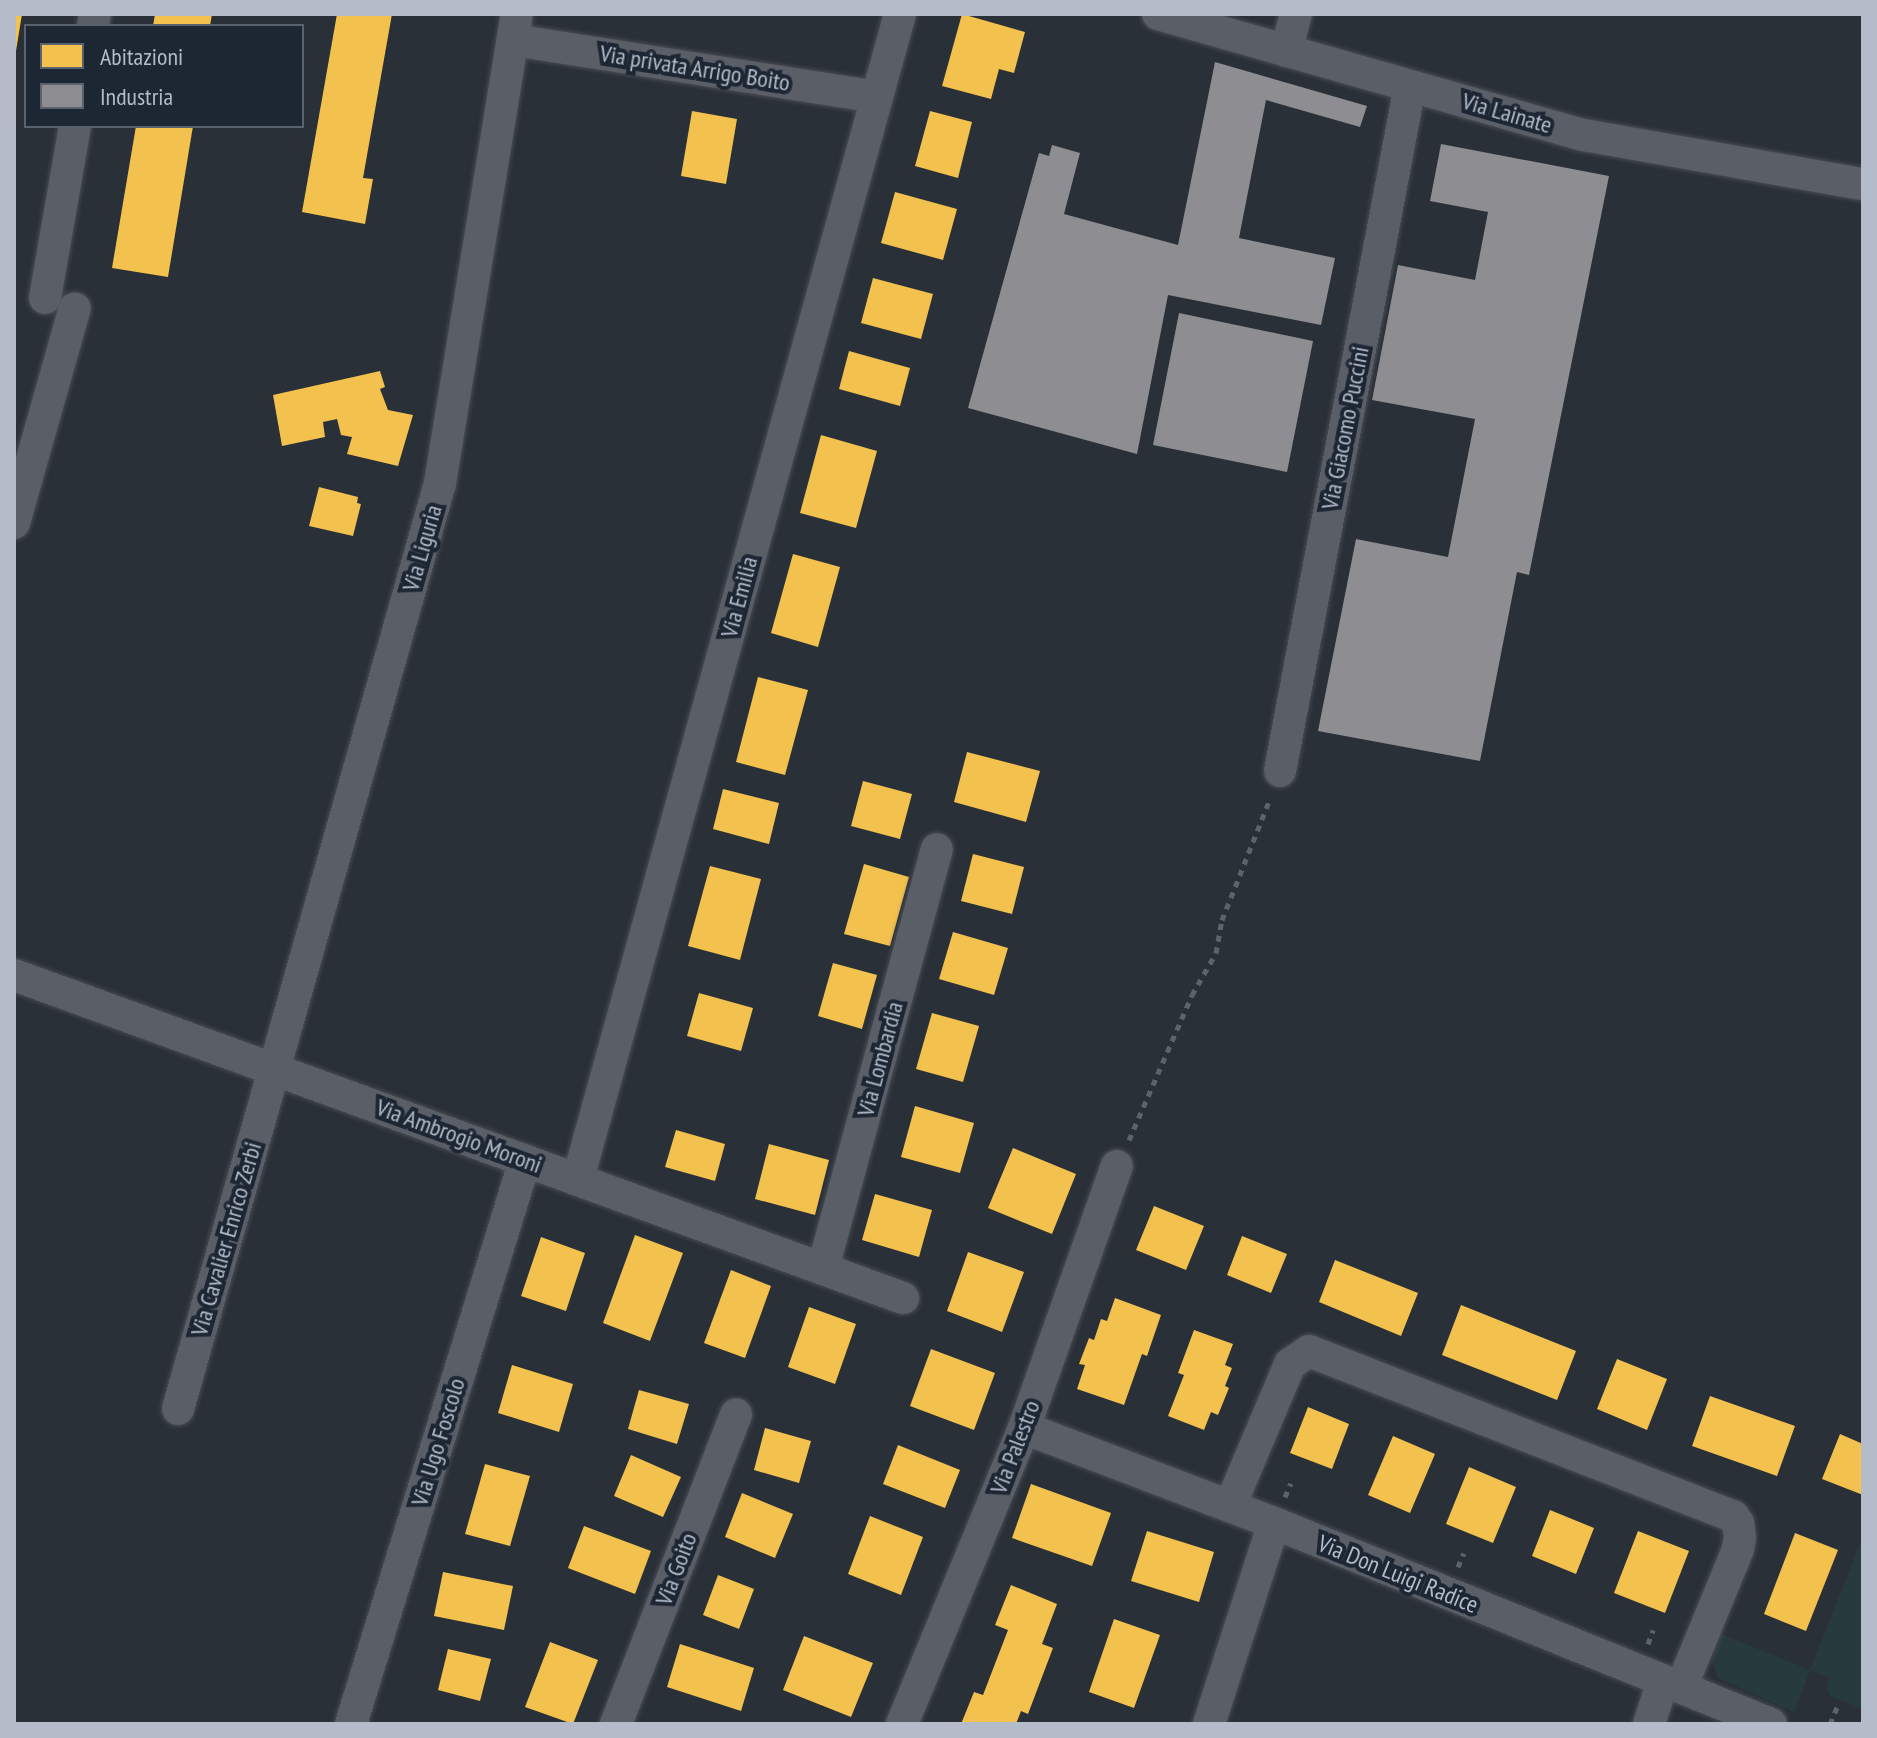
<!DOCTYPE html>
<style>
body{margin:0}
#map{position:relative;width:1877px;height:1738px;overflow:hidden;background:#2a3038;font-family:"PT Sans Narrow",sans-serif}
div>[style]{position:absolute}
.green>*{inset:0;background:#273a3e}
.homes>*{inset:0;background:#f2c14e}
.industry>*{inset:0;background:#8d8d92}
.path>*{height:5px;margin-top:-2.5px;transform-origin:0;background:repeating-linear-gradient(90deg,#5d636a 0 6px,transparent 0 12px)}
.roads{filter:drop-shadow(0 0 2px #484c53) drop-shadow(0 0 2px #484c53)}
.minor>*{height:32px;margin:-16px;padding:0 16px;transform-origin:16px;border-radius:16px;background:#5a5e66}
span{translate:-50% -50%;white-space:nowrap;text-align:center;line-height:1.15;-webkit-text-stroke:8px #1d2633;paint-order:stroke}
.street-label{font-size:24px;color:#b4bcc9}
.frame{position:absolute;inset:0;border:16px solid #b4bcc9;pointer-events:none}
.legend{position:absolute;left:24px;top:24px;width:280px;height:104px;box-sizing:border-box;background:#1d2633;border:2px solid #59626f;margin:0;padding:10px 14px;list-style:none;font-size:24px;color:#b4bcc9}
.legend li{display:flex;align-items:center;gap:16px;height:40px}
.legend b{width:40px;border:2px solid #59626f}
</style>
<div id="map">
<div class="green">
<div style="clip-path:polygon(1863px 1536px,1863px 1709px,1830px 1696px,1827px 1688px,1830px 1678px,1810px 1670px,1794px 1712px,1718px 1678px,1712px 1661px,1721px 1634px,1810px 1670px)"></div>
</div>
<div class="homes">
<div style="clip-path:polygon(14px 14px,22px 14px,16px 51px,14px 51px)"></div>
<div style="clip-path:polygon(155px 14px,212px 14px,210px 26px,153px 26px)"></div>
<div style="clip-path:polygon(337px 14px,392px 14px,363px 178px,373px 179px,365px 224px,302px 212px)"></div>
<div style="clip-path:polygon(962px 14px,1025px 32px,1014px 73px,999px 69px,991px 99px,942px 86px)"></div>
<div style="clip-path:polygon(692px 111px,737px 119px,726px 184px,681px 176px)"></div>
<div style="clip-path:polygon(930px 111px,972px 122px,958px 178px,915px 166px)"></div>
<div style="clip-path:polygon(136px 126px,193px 126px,168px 277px,112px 268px)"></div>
<div style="clip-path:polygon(895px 192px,957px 209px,943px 260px,881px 243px)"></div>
<div style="clip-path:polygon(873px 278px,933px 294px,921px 339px,861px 323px)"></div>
<div style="clip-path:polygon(849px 351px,910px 368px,900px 406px,839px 389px)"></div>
<div style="clip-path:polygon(380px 371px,385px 387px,380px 389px,388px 410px,413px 415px,398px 466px,347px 454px,352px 437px,341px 435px,337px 419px,323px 422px,325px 437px,282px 446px,273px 395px)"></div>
<div style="clip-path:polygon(821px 435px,877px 451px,856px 528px,800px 513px)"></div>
<div style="clip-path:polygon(319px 487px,358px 497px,357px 503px,361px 504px,353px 536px,309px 526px)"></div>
<div style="clip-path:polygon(793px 554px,840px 567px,818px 647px,771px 633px)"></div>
<div style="clip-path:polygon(758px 677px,808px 690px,785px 775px,736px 762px)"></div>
<div style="clip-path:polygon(967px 752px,1040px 771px,1026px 822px,954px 802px)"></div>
<div style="clip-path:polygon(863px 781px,912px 794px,900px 839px,851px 826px)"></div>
<div style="clip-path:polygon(723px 789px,779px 803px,769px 844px,713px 829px)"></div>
<div style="clip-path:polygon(973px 854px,1024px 867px,1012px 914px,961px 901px)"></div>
<div style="clip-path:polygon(864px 864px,909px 877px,890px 946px,844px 934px)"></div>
<div style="clip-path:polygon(710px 866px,761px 879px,740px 960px,688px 946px)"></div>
<div style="clip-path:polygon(953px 932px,1008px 948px,994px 995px,939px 979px)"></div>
<div style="clip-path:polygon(833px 963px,877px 975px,862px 1029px,818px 1016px)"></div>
<div style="clip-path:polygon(699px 993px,753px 1008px,741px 1051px,687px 1036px)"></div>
<div style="clip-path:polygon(932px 1013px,979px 1026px,963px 1082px,916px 1069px)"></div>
<div style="clip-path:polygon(915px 1106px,974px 1123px,960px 1173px,901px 1157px)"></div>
<div style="clip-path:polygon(676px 1130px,725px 1144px,715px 1181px,665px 1167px)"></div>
<div style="clip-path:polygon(769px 1144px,829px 1160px,815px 1215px,755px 1199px)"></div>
<div style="clip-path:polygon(1013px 1148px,1076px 1174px,1052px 1234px,988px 1208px)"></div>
<div style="clip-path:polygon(875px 1194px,932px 1210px,919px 1257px,862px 1240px)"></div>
<div style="clip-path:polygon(1154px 1206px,1204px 1226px,1186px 1270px,1136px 1250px)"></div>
<div style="clip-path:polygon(635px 1235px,683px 1253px,650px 1341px,603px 1323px)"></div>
<div style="clip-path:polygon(1242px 1236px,1287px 1254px,1271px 1293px,1227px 1275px)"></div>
<div style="clip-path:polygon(541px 1237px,585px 1253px,566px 1311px,521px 1296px)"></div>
<div style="clip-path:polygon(968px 1252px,1024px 1272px,1002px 1332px,947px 1311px)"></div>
<div style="clip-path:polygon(1335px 1260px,1418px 1293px,1401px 1336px,1319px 1302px)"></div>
<div style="clip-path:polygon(731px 1270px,771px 1286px,745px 1358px,704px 1343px)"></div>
<div style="clip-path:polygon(1115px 1298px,1161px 1315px,1147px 1356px,1142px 1354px,1124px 1405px,1077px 1389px,1085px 1365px,1079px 1364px,1089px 1338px,1094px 1340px,1101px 1319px,1107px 1321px)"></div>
<div style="clip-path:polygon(1461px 1305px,1576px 1351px,1557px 1400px,1442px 1355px)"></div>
<div style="clip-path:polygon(809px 1307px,856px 1324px,835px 1384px,788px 1367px)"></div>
<div style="clip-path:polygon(1194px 1330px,1233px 1344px,1225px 1365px,1232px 1368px,1225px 1386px,1229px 1388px,1218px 1415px,1211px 1412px,1204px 1430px,1168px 1416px,1184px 1375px,1178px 1373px)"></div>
<div style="clip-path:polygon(931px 1349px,995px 1373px,974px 1430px,910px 1406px)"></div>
<div style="clip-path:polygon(1617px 1359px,1667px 1379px,1647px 1430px,1597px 1409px)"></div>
<div style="clip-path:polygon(512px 1365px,573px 1384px,559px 1432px,498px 1413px)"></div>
<div style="clip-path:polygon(639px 1390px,689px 1404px,677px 1444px,628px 1429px)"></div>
<div style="clip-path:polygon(1710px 1396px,1795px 1426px,1777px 1476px,1692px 1446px)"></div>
<div style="clip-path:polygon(1308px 1407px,1349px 1424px,1332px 1469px,1290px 1453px)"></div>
<div style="clip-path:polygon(765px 1428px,811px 1441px,799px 1483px,754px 1470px)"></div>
<div style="clip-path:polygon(1840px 1434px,1863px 1444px,1863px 1495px,1822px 1479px)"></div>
<div style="clip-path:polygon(1393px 1436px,1435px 1454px,1410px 1513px,1368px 1495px)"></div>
<div style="clip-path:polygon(898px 1445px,960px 1470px,945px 1508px,883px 1484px)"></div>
<div style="clip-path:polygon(631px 1455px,681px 1477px,663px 1517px,614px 1496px)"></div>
<div style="clip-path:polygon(485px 1464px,530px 1476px,510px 1546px,465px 1534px)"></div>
<div style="clip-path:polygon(1469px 1467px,1516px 1487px,1493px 1543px,1446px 1524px)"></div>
<div style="clip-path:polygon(1031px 1484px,1111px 1513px,1092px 1566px,1012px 1538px)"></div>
<div style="clip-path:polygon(742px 1493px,793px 1514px,775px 1558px,725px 1537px)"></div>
<div style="clip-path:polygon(1550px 1510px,1594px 1528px,1576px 1574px,1532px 1556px)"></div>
<div style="clip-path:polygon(870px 1516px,923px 1537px,901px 1595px,848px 1574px)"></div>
<div style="clip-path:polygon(584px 1526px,651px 1551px,635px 1594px,568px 1568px)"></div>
<div style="clip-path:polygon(1147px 1531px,1214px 1552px,1199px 1602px,1131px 1581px)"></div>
<div style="clip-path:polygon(1638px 1531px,1689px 1551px,1665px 1613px,1614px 1593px)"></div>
<div style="clip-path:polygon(1795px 1533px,1838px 1550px,1806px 1631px,1764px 1614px)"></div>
<div style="clip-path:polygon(443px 1572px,513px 1586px,504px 1630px,434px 1616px)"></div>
<div style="clip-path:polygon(718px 1575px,754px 1589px,739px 1629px,703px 1615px)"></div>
<div style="clip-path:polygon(1011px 1585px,1057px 1604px,1042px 1644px,1053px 1648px,1028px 1714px,1021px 1711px,1016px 1724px,961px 1724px,974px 1692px,983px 1695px,1008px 1630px,995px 1625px)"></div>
<div style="clip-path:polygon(1114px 1619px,1160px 1635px,1134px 1708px,1089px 1692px)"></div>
<div style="clip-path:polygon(804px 1636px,873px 1663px,851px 1717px,783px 1690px)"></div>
<div style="clip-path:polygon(550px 1642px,598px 1660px,573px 1724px,525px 1707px)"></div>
<div style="clip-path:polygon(680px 1644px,754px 1668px,741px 1711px,667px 1687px)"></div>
<div style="clip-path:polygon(448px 1649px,491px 1659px,480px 1701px,438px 1690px)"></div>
</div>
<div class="industry">
<div style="clip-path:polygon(1215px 62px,1367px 106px,1360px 127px,1266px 100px,1239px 238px,1335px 258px,1321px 325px,1168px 295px,1137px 454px,968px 408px,1039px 153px,1049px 156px,1052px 145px,1080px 153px,1064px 214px,1178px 245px)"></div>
<div style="clip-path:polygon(1441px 144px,1609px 176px,1529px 575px,1517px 572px,1480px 761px,1318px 731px,1356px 539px,1448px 557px,1475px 419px,1372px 400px,1398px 265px,1475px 280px,1488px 212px,1430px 201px)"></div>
<div style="clip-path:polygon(1179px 313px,1313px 341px,1287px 472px,1153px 445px)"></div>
</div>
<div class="path">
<div style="left:1129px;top:1140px;width:158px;rotate:-66.5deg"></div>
<div style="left:1192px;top:995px;width:48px;rotate:-60.3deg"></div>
<div style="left:1216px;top:953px;width:34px;rotate:-80deg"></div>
<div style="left:1222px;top:920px;width:130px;rotate:-68.4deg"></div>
<div style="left:1285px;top:1497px;width:15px;rotate:-67deg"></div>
<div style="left:1458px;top:1567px;width:15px;rotate:-67deg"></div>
<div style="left:1648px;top:1644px;width:15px;rotate:-70deg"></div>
<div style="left:1830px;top:1724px;width:23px;rotate:-67deg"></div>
</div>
<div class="roads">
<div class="minor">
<div style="left:1158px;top:14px;width:443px;rotate:15.9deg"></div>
<div style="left:1584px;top:135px;width:283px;rotate:10deg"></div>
<div style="left:93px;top:26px;width:12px;rotate:-81deg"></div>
<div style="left:513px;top:40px;width:368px;rotate:8.9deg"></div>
<div style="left:1286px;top:51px;width:38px;rotate:-75deg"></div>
<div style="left:45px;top:298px;width:175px;rotate:-80.1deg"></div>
<div style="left:14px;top:523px;width:223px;rotate:-74.2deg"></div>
<div style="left:1280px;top:771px;width:697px;rotate:-79.25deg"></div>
<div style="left:14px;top:975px;width:946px;rotate:19.97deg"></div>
<div style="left:578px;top:1179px;width:1209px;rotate:-74.55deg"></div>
<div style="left:823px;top:1268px;width:434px;rotate:-74.8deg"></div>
<div style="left:178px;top:1409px;width:962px;rotate:-74.2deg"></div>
<div style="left:440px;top:483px;width:475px;rotate:-80.7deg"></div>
<div style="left:1024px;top:1428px;width:267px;rotate:20.8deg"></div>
<div style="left:1274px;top:1523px;width:536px;rotate:22.02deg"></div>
<div style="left:1230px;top:1506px;width:154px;rotate:-67.1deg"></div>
<div style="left:1290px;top:1364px;width:23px;rotate:-34deg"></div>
<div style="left:1309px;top:1351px;width:455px;rotate:21.3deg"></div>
<div style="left:1733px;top:1516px;width:9px;rotate:54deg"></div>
<div style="left:1738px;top:1523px;width:14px;rotate:82deg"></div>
<div style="left:1740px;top:1537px;width:12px;rotate:99deg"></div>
<div style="left:1738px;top:1549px;width:150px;rotate:112.3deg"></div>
<div style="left:351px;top:1724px;width:590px;rotate:-72.85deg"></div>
<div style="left:616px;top:1724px;width:332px;rotate:-68.8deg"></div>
<div style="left:902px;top:1724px;width:320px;rotate:-67.6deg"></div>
<div style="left:1024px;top:1428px;width:278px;rotate:-70.5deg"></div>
<div style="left:1209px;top:1724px;width:211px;rotate:-72.1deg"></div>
<div style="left:1649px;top:1724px;width:45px;rotate:-72deg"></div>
</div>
</div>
<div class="street-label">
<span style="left:695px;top:68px;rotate:9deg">Via privata Arrigo Boito</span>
<span style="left:1507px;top:113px;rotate:16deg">Via Lainate</span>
<span style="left:1345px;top:428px;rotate:-79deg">Via Giacomo Puccini</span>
<span style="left:422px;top:548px;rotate:-74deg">Via Liguria</span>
<span style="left:739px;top:597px;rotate:-75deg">Via Emilia</span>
<span style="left:880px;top:1059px;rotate:-75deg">Via Lombardia</span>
<span style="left:459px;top:1136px;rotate:20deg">Via Ambrogio Moroni</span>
<span style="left:226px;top:1239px;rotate:-74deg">Via Cavalier Enrico Zerbi</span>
<span style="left:438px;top:1442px;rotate:-73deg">Via Ugo Foscolo</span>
<span style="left:1015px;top:1447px;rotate:-69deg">Via Palestro</span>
<span style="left:676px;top:1569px;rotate:-69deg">Via Goito</span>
<span style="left:1398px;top:1574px;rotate:22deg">Via Don Luigi Radice</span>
</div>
<div class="frame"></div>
<ul class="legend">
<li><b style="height:22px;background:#f2c14e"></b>Abitazioni</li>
<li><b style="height:22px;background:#8d8d92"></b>Industria</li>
</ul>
</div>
